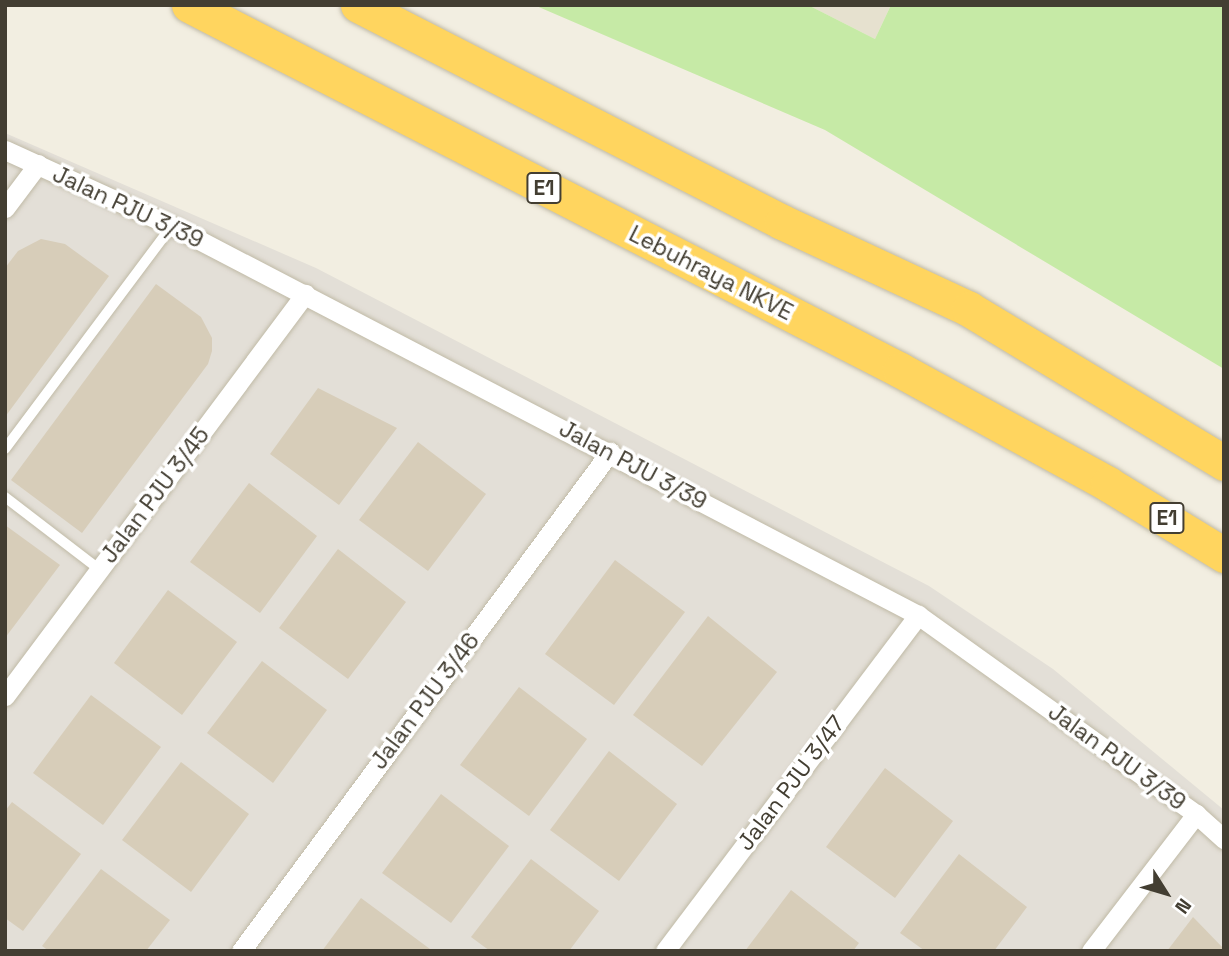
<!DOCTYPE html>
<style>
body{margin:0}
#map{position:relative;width:1229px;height:956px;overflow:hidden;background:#f2eee1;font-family:"Space Grotesk",sans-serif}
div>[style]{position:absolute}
.residential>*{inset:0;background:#e6e1cf}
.industrial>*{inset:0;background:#e3dfd7}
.green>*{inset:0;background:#c6eaa6}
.building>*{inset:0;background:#d7cdb9}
.roads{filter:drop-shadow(0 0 2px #c0baa6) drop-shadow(0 0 2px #c0baa6)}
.service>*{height:10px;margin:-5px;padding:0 5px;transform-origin:5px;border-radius:5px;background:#fff}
.minor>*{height:19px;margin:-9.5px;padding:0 9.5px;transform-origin:9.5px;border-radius:9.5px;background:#fff}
.motorway>*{height:35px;margin:-17.5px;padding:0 17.5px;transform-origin:17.5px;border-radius:17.5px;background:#ffd55f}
span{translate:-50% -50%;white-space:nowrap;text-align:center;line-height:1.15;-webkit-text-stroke:7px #fff;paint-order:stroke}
.shield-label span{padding:2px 5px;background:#fff;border:2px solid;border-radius:5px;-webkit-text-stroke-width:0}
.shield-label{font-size:21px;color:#433e32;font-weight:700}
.street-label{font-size:23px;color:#433e32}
.frame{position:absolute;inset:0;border:7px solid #433e32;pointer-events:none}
.north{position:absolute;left:1131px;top:858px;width:70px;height:70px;-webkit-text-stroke:5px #fff;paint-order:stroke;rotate:127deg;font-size:19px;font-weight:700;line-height:28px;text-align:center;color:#433e32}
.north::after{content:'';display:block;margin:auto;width:24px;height:32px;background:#433e32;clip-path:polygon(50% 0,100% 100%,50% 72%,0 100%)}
</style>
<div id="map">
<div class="residential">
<div style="clip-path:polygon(808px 5px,891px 5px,875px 39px)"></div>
</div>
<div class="industrial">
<div style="clip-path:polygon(5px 133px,316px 268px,929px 586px,1053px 669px,1224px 810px,1224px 951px,5px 951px)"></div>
</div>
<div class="green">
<div style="clip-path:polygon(534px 5px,808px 5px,875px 39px,891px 5px,1224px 5px,1224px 369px,825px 130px)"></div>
</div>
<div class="building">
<div style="clip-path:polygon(41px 239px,65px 244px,109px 276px,5px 417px,5px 268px,18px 251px)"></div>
<div style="clip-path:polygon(156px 284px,201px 317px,212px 338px,212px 351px,208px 364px,82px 533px,11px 480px)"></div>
<div style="clip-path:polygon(318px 388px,397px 428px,339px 505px,270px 454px)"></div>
<div style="clip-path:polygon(418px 442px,486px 494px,428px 571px,359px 520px)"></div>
<div style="clip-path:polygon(249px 483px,317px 536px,260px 613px,190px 562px)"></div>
<div style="clip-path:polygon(5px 525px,60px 565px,5px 638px)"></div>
<div style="clip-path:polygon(338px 549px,406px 602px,348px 679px,279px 628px)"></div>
<div style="clip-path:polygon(615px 560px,685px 612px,614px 705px,545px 654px)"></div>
<div style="clip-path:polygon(168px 590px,237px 642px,182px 715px,114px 663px)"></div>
<div style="clip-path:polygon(708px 616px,777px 672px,702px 766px,633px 715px)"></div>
<div style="clip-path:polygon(262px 661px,327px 710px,273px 783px,207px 733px)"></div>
<div style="clip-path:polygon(519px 687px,587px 739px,529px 816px,460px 765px)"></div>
<div style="clip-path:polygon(91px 695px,161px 747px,103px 825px,33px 773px)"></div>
<div style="clip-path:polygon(609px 751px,677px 804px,619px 881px,550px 830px)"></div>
<div style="clip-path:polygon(181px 762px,249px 814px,191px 892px,122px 840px)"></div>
<div style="clip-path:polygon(885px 768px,953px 821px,895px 898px,826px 847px)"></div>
<div style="clip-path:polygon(441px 794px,509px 846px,451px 923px,382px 873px)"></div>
<div style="clip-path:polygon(12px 802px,81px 854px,23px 931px,5px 918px,5px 811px)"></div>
<div style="clip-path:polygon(959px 854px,1027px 907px,994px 951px,925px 951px,900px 933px)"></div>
<div style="clip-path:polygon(531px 859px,599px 911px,569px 951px,490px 951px,471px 937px)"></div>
<div style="clip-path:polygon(101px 869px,170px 920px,146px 951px,49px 951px,42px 946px)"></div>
<div style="clip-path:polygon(791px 890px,859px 943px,853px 951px,745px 951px)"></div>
<div style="clip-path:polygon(361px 898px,430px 949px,429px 951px,322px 951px)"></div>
<div style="clip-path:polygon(1193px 917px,1224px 949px,1224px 951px,1167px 951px)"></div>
</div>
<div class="roads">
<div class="service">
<div style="left:5px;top:449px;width:279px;rotate:-53.2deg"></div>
<div style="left:5px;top:497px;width:120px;rotate:37.5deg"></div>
</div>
<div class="minor">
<div style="left:5px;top:150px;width:183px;rotate:24.5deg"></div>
<div style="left:172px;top:226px;width:841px;rotate:27.54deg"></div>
<div style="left:918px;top:615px;width:342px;rotate:35.6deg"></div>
<div style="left:1196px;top:814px;width:38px;rotate:42deg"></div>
<div style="left:5px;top:208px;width:55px;rotate:-53.1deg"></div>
<div style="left:5px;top:696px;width:502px;rotate:-53.27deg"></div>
<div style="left:241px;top:951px;width:621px;rotate:-53.52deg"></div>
<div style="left:665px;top:951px;width:421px;rotate:-53deg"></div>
<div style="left:1091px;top:951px;width:173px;rotate:-52.5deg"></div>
</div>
<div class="motorway">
<div style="left:189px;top:5px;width:799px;rotate:27.17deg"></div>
<div style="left:900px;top:370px;width:237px;rotate:28.7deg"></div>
<div style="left:1108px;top:484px;width:136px;rotate:31.5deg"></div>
<div style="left:358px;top:5px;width:476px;rotate:27.1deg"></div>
<div style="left:782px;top:222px;width:206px;rotate:24.9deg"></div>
<div style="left:969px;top:309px;width:298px;rotate:31.1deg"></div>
</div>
</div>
<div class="shield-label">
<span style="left:544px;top:188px">E1</span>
<span style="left:1167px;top:518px">E1</span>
</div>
<div class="street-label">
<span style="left:128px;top:207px;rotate:25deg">Jalan PJU 3/39</span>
<span style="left:711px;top:273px;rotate:27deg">Lebuhraya NKVE</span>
<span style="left:633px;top:465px;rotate:28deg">Jalan PJU 3/39</span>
<span style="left:155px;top:495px;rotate:-53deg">Jalan PJU 3/45</span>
<span style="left:425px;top:701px;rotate:-53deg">Jalan PJU 3/46</span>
<span style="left:1117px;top:757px;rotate:36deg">Jalan PJU 3/39</span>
<span style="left:791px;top:783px;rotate:-53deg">Jalan PJU 3/47</span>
</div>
<div class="frame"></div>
<div class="north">N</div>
</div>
